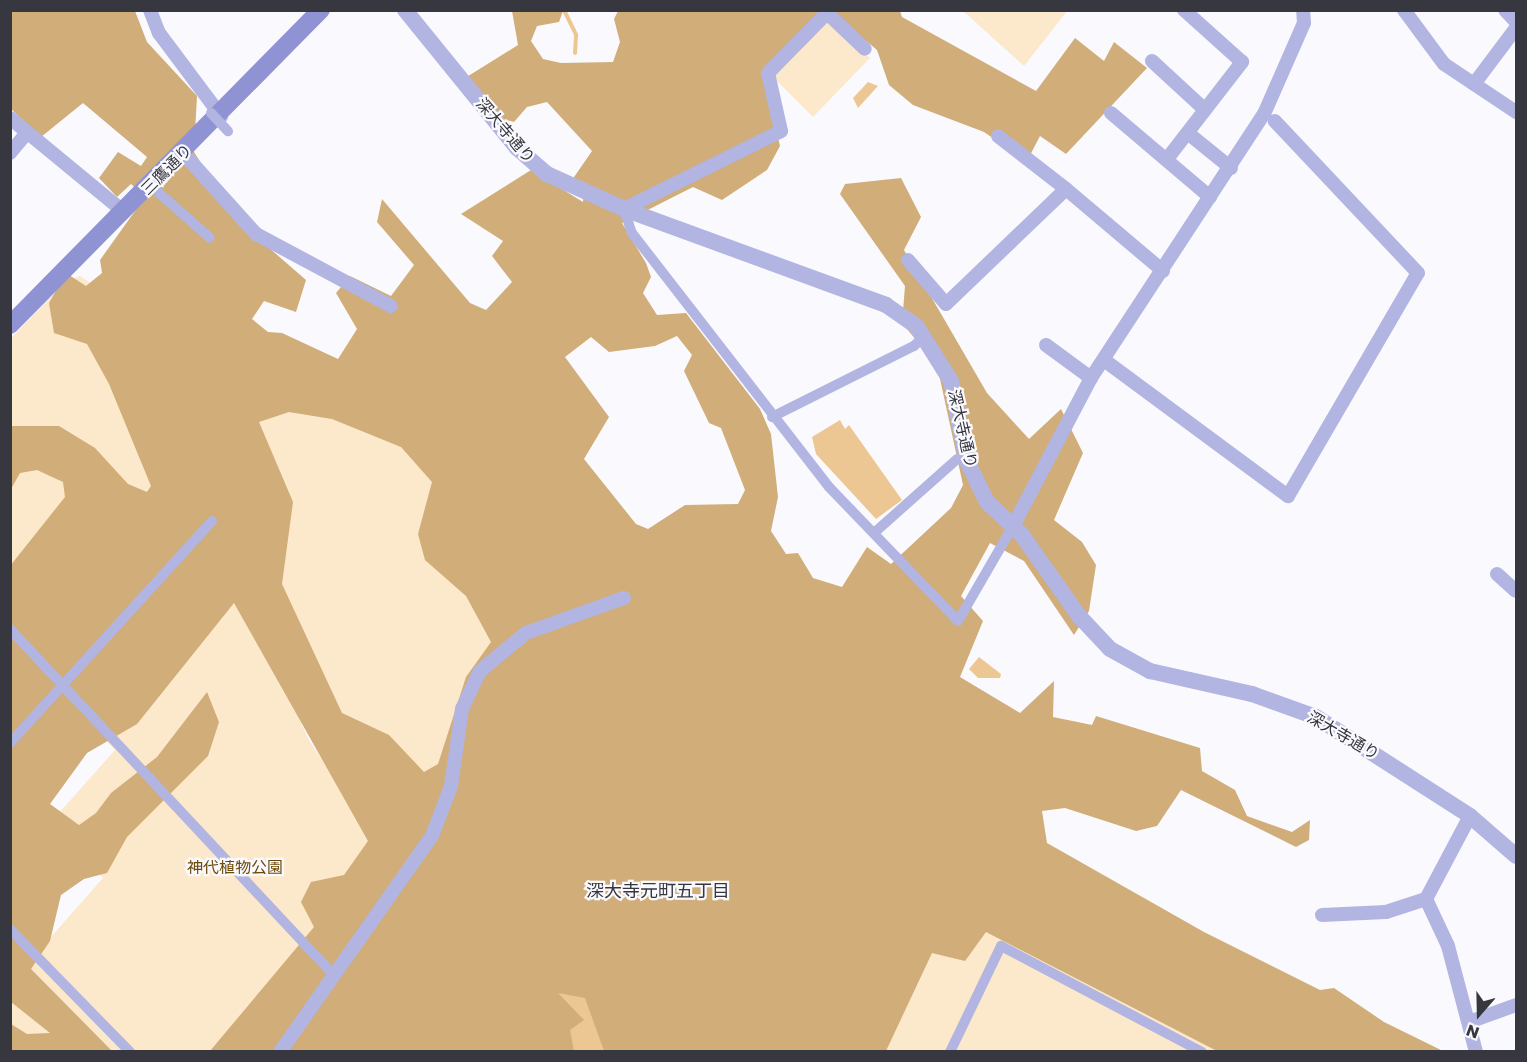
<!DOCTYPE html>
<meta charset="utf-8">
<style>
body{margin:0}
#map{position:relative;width:1527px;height:1062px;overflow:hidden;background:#fafafe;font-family:Poppins,"Noto Sans JP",sans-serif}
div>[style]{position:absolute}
.green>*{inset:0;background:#fce8cb}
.forest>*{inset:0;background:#d0ad79}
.water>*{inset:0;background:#ecc793}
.stream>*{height:4px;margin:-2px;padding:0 2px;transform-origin:2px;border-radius:2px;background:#ecc793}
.pedestrian>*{height:10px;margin:-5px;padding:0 5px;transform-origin:5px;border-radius:5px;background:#b2b5e2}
.minor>*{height:14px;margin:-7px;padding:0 7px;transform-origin:7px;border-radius:7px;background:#b2b5e2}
.tertiary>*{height:16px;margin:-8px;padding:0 8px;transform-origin:8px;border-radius:8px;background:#b2b5e2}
.secondary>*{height:18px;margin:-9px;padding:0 9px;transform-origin:9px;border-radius:9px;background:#9093d3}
.pedestrian-bridge>*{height:10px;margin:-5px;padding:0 5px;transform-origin:5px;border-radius:5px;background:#b2b5e2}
span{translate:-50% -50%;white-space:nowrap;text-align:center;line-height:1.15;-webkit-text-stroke:4.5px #fafafe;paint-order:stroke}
.street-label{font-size:16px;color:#36373f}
.park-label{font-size:16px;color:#6d4a0a}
.neighbourhood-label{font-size:18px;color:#36373f}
.frame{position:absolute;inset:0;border:12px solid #36373f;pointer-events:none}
.north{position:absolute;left:1449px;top:984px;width:60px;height:60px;-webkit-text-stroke:4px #fafafe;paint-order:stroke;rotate:200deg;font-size:16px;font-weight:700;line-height:24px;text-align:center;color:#36373f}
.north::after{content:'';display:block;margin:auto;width:21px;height:27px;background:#36373f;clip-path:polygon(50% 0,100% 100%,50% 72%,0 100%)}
</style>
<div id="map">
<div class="green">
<div style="clip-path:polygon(1068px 10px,1024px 66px,963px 11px,963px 10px)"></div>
<div style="clip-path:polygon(826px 20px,870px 58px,813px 117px,773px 77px)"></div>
<div style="clip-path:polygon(80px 276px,92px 284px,310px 742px,396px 868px,269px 1051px,11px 1051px,11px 915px,42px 947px,103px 878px,50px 823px,115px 750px,85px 719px,11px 776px,11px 338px,65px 282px)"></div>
<div style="clip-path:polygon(155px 321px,364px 381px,582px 660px,1424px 1051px,286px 1051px,419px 865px,368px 802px)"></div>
</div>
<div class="forest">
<div style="clip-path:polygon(evenodd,11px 11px,135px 11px,147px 42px,197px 96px,194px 152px,237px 220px,306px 280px,296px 312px,264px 301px,252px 319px,268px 332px,282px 333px,338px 359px,357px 329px,336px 293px,350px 276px,391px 296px,414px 265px,377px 222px,382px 199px,470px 303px,486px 310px,512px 282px,492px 256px,503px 241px,461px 214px,531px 170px,583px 202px,584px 185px,572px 180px,592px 151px,547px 102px,527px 107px,514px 122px,496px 117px,465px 78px,518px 45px,512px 11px,563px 11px,559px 22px,537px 26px,531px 41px,543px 59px,561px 63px,613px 62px,620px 42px,614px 19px,618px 11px,822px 11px,763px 77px,780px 146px,767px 170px,722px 200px,693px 187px,622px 223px,646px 263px,651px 277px,643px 293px,657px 315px,686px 313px,760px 409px,771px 434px,778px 497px,771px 531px,786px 554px,798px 553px,813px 578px,842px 587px,867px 547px,891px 564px,951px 508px,963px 485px,937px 365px,902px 323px,905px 286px,840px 194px,845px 184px,901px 178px,921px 217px,904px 250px,987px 393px,1029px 439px,1061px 409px,1083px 453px,1054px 520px,1082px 542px,1096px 565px,1089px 611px,1074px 635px,1024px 561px,990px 543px,961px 596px,983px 621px,960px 677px,1020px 713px,1054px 681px,1053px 717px,1092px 725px,1096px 716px,1200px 748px,1202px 771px,1235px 790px,1247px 816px,1292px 832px,1310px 820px,1309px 840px,1296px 847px,1181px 790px,1157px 826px,1136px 831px,1065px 808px,1042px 811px,1047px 843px,1204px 932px,1320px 990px,1334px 988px,1384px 1022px,1443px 1051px,1217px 1051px,986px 932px,965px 961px,932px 953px,886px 1051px,210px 1051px,314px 927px,301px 902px,311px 882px,344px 875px,368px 841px,234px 603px,137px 724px,87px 753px,50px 804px,79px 825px,96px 813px,111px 793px,157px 757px,207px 692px,219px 722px,208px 756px,127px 837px,107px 873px,84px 879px,61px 895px,50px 941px,31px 969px,112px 1051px,11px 1051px,11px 1024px,27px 1034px,50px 1033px,11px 1002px,10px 566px,65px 497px,63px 482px,37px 470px,20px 473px,11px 489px,11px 426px,59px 426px,95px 448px,128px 484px,147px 492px,151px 486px,109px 384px,87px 344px,54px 333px,49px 303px,66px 273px,86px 286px,102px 273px,100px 260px,145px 197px,131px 184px,117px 197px,99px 178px,118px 152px,141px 166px,147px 157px,83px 103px,41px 137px,11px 109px,11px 11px,677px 336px,692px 355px,684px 371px,709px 423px,721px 428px,745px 490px,738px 504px,685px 505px,648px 529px,636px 524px,584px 459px,609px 417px,565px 357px,591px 337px,609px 352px,655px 346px,677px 336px,11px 11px,289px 412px,332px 419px,401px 447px,432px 482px,418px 534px,425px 560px,466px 596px,491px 642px,466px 677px,438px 764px,424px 772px,389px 735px,342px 713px,282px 584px,293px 502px,259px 422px,289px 412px)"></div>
<div style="clip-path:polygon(831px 11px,900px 11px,902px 17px,1036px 91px,1075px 38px,1104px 61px,1114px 42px,1147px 68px,1066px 154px,1040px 136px,1027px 161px,984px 132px,913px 105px,889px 85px,877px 50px)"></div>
</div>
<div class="water">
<div style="clip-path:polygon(868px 82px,878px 86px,858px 108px,853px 98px)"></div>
<div style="clip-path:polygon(840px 420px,845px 429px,849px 425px,902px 500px,876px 519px,816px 454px,812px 437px)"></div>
<div style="clip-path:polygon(979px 657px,1001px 674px,1000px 678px,978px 678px,969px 669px)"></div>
<div style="clip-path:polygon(558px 993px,585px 998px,604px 1051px,574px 1051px,570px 1030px,584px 1020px)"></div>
</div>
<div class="stream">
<div style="left:564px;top:10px;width:28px;rotate:64deg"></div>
<div style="left:576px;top:35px;width:18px;rotate:93deg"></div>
</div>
<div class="pedestrian">
<div style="left:158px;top:192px;width:69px;rotate:41.5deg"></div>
<div style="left:624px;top:209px;width:25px;rotate:72deg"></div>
<div style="left:632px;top:233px;width:321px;rotate:52.2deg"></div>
<div style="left:829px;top:487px;width:186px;rotate:46.1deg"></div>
<div style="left:958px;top:621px;width:110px;rotate:-59.9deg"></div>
<div style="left:772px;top:417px;width:159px;rotate:-26.6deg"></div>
<div style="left:914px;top:346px;width:14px;rotate:-45deg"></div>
<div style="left:874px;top:533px;width:111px;rotate:-41.7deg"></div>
<div style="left:10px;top:629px;width:475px;rotate:46.9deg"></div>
<div style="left:10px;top:743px;width:300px;rotate:-47.7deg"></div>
<div style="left:10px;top:929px;width:172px;rotate:45.7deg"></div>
<div style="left:950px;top:1052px;width:118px;rotate:-64.3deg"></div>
<div style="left:1001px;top:946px;width:227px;rotate:27.8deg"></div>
</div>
<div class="minor">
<div style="left:150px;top:10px;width:25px;rotate:69deg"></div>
<div style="left:159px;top:33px;width:104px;rotate:53.2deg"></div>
<div style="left:1404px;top:10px;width:67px;rotate:53.5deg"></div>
<div style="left:1444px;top:64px;width:87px;rotate:33.7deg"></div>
<div style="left:1505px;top:10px;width:16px;rotate:47deg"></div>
<div style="left:1152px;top:61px;width:71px;rotate:42.7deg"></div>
<div style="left:1474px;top:84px;width:70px;rotate:-53.1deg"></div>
<div style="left:1111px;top:113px;width:130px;rotate:40.3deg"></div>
<div style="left:10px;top:118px;width:148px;rotate:39.5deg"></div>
<div style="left:1189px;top:134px;width:54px;rotate:39deg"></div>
<div style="left:10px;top:153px;width:26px;rotate:-50deg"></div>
<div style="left:184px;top:154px;width:108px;rotate:48deg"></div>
<div style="left:256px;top:234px;width:153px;rotate:28.1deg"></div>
<div style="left:1167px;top:159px;width:123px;rotate:-52.3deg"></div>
<div style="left:1242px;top:62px;width:78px;rotate:-138.1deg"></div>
<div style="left:1066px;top:189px;width:127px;rotate:40.2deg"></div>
<div style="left:624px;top:209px;width:175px;rotate:-26.4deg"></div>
<div style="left:781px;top:131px;width:59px;rotate:-102.6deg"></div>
<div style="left:768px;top:73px;width:84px;rotate:-45.5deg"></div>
<div style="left:827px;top:13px;width:52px;rotate:43.5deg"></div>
<div style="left:908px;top:260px;width:58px;rotate:49.2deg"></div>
<div style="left:946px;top:304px;width:166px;rotate:-43.8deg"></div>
<div style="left:1066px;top:189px;width:86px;rotate:-142.1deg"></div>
<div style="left:1046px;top:345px;width:56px;rotate:36.3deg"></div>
<div style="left:1104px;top:360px;width:229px;rotate:36.5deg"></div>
<div style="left:1288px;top:496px;width:258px;rotate:-59.8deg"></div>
<div style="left:1418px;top:273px;width:209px;rotate:-133.3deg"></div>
<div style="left:1013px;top:526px;width:167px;rotate:-62.2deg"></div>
<div style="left:1091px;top:378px;width:316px;rotate:-56.8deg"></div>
<div style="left:1264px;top:114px;width:99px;rotate:-66.3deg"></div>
<div style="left:1304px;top:23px;width:13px;rotate:-94deg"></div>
<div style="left:1497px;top:574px;width:25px;rotate:42deg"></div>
<div style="left:1426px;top:899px;width:52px;rotate:64.9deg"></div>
<div style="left:1448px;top:946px;width:110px;rotate:75.2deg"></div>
<div style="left:1322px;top:915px;width:64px;rotate:-2.7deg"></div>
<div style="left:1386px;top:912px;width:42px;rotate:-18deg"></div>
<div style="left:1426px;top:899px;width:94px;rotate:-62.1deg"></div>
<div style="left:1469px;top:1022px;width:50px;rotate:-19.9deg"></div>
<div style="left:280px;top:1052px;width:264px;rotate:-54.9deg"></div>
<div style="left:432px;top:836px;width:53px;rotate:-69.2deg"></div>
<div style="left:451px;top:786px;width:78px;rotate:-81.9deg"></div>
<div style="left:462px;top:709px;width:42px;rotate:-64.7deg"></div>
<div style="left:480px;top:671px;width:60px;rotate:-39.6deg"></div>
<div style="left:526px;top:633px;width:104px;rotate:-19.7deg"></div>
</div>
<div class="tertiary">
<div style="left:405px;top:10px;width:178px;rotate:50.9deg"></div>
<div style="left:517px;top:148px;width:40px;rotate:41deg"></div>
<div style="left:547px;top:174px;width:85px;rotate:24.4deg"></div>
<div style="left:624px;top:209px;width:279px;rotate:20.1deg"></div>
<div style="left:886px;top:305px;width:38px;rotate:35deg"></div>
<div style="left:917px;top:327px;width:64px;rotate:57.8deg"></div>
<div style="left:951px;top:381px;width:82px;rotate:78.7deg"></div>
<div style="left:967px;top:461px;width:46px;rotate:64deg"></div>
<div style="left:987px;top:502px;width:48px;rotate:43.3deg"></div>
<div style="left:1022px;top:535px;width:99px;rotate:54.9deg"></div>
<div style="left:1079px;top:616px;width:45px;rotate:46.8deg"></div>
<div style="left:1110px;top:649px;width:46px;rotate:28.8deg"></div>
<div style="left:1150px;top:671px;width:105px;rotate:12.7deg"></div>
<div style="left:1252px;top:694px;width:68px;rotate:19.8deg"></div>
<div style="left:1316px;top:717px;width:183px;rotate:32.7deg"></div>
<div style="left:1470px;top:816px;width:61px;rotate:41deg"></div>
</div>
<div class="secondary">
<div style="left:10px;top:325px;width:443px;rotate:-45.4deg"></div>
</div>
<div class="pedestrian-bridge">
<div style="left:211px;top:113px;width:25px;rotate:47deg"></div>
</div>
<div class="street-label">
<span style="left:505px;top:131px;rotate:49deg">深大寺通り</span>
<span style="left:167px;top:170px;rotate:-45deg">三鷹通り</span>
<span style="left:962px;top:429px;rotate:77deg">深大寺通り</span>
<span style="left:1343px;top:736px;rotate:30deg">深大寺通り</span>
</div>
<div class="park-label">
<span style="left:235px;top:868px">神代植物公園</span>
</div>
<div class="neighbourhood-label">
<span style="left:658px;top:891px">深大寺元町五丁目</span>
</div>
<div class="frame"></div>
<div class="north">N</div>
</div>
